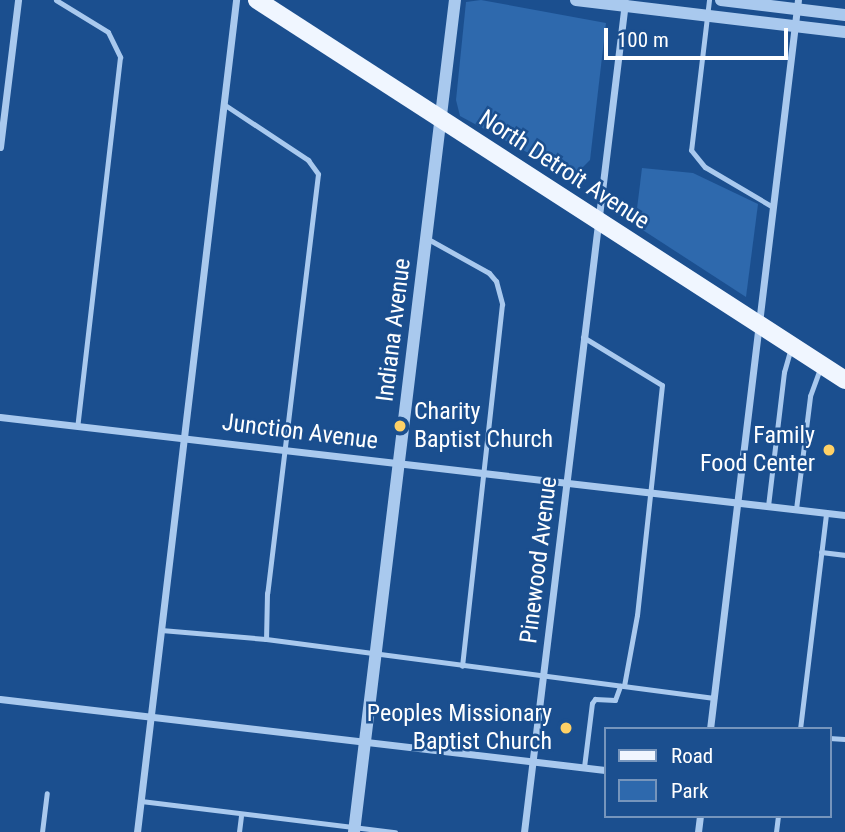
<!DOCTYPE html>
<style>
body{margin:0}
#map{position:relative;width:845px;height:832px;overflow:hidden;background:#1b4f8f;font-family:"Roboto Condensed",sans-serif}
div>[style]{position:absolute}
.green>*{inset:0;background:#2e69ad}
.service>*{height:5px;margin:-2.5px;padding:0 2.5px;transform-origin:2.5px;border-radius:2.5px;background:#a9c9ee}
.minor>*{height:7px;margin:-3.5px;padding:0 3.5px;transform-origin:3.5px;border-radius:3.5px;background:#a9c9ee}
.tertiary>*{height:12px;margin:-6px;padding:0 6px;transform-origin:6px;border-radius:6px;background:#a9c9ee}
.primary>*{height:18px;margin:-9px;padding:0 9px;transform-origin:9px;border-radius:9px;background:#f0f6ff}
.dots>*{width:19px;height:19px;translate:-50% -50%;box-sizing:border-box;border:4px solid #1b4f8f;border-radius:50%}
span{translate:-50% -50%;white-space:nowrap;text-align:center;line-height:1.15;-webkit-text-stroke:5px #1b4f8f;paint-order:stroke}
.street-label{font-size:24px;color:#fff}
.poi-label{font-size:24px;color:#fff}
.left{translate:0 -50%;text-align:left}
.right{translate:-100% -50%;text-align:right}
.legend{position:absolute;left:604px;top:727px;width:228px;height:91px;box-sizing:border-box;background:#1b4f8f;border:2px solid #7695bc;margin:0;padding:9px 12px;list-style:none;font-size:21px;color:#fff}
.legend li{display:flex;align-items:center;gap:14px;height:35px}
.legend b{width:35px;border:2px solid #7695bc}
.scale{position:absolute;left:604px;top:28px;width:184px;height:32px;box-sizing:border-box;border:4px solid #fff;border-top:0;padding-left:9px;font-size:21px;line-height:24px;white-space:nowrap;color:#fff;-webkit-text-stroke:5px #1b4f8f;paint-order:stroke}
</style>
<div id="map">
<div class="green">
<div style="clip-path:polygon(481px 0,606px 23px,590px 160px,573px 177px,460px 116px,456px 100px,466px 2px)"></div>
<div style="clip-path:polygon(642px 168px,693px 173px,758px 204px,746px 297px,635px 225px)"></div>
</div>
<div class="service">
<div style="left:56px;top:0;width:61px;rotate:31.6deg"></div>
<div style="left:108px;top:32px;width:28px;rotate:64deg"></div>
<div style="left:120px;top:57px;width:371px;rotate:96.6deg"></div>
<div style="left:709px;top:0;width:151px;rotate:96.8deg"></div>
<div style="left:691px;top:150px;width:22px;rotate:51deg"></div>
<div style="left:705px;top:167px;width:79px;rotate:30.5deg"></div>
<div style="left:225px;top:105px;width:100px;rotate:33.5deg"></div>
<div style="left:308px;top:160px;width:17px;rotate:54deg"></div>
<div style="left:318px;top:174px;width:422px;rotate:96.9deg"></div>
<div style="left:267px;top:593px;width:46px;rotate:91.2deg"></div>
<div style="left:428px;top:239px;width:70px;rotate:29.1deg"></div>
<div style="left:489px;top:273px;width:11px;rotate:49deg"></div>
<div style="left:496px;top:281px;width:24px;rotate:75deg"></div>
<div style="left:502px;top:304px;width:364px;rotate:96.3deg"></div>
<div style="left:583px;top:337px;width:92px;rotate:31.3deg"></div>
<div style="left:662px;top:385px;width:231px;rotate:96.2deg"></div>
<div style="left:637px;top:615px;width:72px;rotate:100.4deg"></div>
<div style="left:768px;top:506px;width:135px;rotate:-83.2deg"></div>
<div style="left:784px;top:372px;width:26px;rotate:-74deg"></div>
<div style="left:796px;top:509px;width:114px;rotate:-82.9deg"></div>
<div style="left:810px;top:396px;width:30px;rotate:-70deg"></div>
<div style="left:821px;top:552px;width:24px;rotate:7deg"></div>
<div style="left:161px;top:630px;width:105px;rotate:4.9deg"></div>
<div style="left:266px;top:639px;width:452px;rotate:7.5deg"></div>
<div style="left:800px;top:729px;width:218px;rotate:-83.1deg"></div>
<div style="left:829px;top:738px;width:16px;rotate:4deg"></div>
<div style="left:584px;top:767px;width:64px;rotate:-82.9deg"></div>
<div style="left:592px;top:703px;width:5px;rotate:-53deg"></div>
<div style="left:595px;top:699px;width:20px;rotate:3deg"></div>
<div style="left:615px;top:700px;width:15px;rotate:-70deg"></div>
<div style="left:141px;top:801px;width:256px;rotate:7deg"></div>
<div style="left:42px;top:832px;width:39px;rotate:-83deg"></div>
<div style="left:239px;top:832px;width:16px;rotate:-83deg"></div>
<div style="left:776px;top:832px;width:16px;rotate:-83deg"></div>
</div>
<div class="minor">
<div style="left:0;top:147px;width:148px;rotate:-83deg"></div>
<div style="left:0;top:417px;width:851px;rotate:6.62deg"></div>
<div style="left:0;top:699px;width:609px;rotate:6.69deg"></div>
<div style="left:710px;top:729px;width:734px;rotate:-83.12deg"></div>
<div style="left:137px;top:832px;width:838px;rotate:-83.21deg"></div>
<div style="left:524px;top:832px;width:836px;rotate:-83.06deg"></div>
<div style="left:698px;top:832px;width:16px;rotate:-83deg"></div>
</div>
<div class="tertiary">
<div style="left:576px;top:0;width:271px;rotate:6.8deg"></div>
<div style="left:721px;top:0;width:125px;rotate:6.9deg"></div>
<div style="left:354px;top:832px;width:838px;rotate:-83.08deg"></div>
</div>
<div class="primary">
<div style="left:257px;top:0;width:700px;rotate:32.87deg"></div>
</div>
<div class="dots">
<div style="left:400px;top:426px;background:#ffd166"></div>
<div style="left:829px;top:450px;background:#ffd166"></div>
<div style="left:566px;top:728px;background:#ffd166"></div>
</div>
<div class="street-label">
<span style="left:564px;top:170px;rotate:33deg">North Detroit Avenue</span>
<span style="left:394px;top:330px;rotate:-83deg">Indiana Avenue</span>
<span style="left:300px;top:432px;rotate:7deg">Junction Avenue</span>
<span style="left:539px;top:560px;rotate:-83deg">Pinewood Avenue</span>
</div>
<div class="poi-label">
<span class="left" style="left:414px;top:426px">Charity<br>Baptist Church</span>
<span class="right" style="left:815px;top:450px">Family<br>Food Center</span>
<span class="right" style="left:552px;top:728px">Peoples Missionary<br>Baptist Church</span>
</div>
<ul class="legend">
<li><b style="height:9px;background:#f0f6ff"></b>Road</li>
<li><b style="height:19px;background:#2e69ad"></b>Park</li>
</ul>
<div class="scale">100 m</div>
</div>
